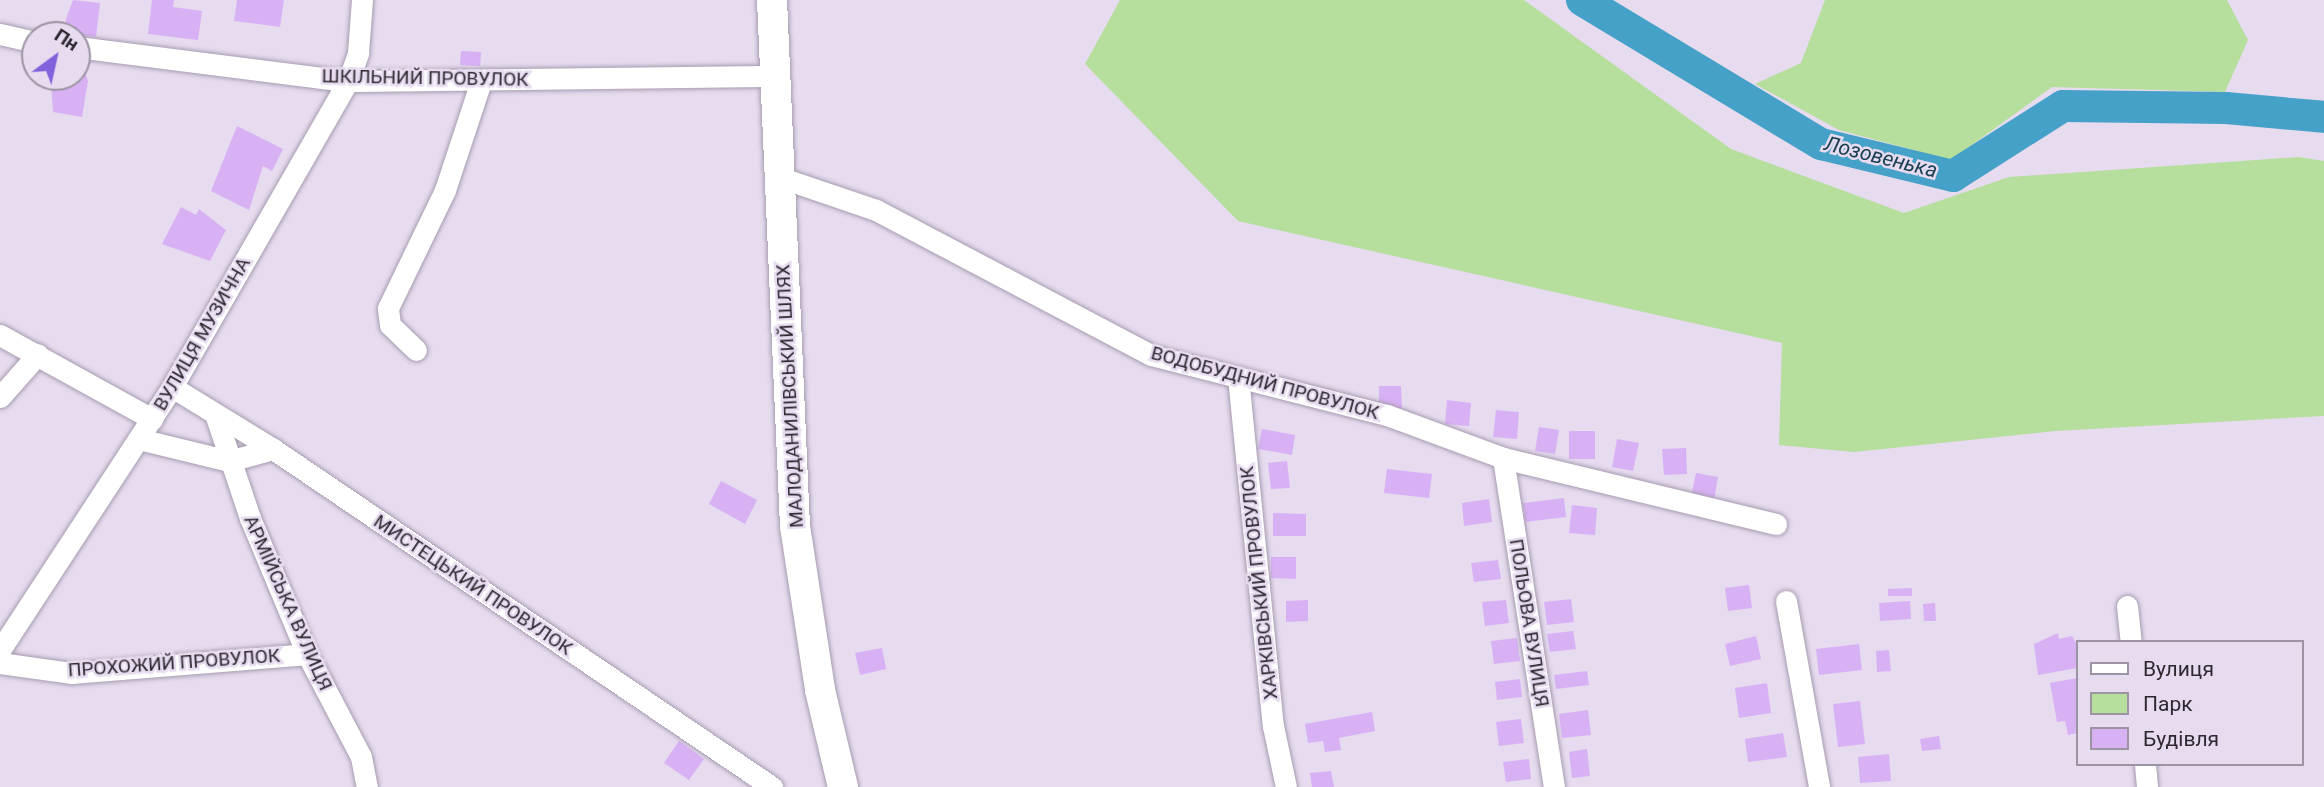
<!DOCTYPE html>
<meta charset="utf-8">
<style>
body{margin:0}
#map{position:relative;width:2324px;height:787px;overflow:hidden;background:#e6dbef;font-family:Roboto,sans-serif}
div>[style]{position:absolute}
.green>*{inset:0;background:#b6de9c}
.river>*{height:32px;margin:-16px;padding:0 16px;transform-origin:16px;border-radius:16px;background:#46a1c8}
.building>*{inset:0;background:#d8b1f5}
.roads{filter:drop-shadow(0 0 2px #a79caf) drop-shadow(0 0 2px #a79caf)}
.minor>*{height:21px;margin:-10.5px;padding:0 10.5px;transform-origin:10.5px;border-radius:10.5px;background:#fff}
.secondary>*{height:30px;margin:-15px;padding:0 15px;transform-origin:15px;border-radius:15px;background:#fff}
span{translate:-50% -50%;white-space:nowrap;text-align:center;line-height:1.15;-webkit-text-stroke:5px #e6dbef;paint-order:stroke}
.street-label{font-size:19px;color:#2e2931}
.water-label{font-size:21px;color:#184051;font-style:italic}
.legend{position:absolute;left:2076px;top:640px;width:228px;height:126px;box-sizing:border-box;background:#e6dbef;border:2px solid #9c94a3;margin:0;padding:9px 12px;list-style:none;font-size:21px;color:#2e2931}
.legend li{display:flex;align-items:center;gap:14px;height:35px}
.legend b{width:35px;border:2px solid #9c94a3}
.north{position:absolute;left:21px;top:21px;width:70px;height:70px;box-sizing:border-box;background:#e6dbef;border:2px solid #9c94a3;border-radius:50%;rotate:33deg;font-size:19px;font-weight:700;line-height:28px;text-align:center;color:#2e2931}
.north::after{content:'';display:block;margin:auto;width:24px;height:32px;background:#8161dc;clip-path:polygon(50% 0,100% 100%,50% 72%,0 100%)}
</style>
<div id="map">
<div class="green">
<div style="clip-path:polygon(1120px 0,1524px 0,1731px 149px,1904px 213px,2009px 177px,2299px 157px,2324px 161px,2324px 416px,2055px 431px,1854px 452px,1779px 445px,1782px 343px,1238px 221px,1085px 64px)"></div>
<div style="clip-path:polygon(1825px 0,2227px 0,2248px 40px,2225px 92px,2052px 87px,1951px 160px,1839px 130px,1755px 84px,1801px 63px)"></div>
</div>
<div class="river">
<div style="left:1582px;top:0;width:279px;rotate:31.1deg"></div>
<div style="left:1821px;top:144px;width:136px;rotate:13.6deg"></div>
<div style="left:1953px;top:176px;width:130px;rotate:-32.5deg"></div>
<div style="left:2063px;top:106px;width:163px;rotate:0.7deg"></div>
<div style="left:2226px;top:108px;width:98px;rotate:5.2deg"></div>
</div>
<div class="building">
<div style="clip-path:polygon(73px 0,100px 3px,96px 37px,61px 33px)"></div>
<div style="clip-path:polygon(152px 0,174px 0,173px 7px,202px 11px,198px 40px,148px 34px)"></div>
<div style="clip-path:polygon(237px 0,284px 0,280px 27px,234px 21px)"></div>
<div style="clip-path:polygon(461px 51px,481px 52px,480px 66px,460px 65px)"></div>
<div style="clip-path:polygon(77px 71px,85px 72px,88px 81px,82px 117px,53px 112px,51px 83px,77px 77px)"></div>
<div style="clip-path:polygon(237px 126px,283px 149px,272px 171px,263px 166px,249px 210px,211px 191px)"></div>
<div style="clip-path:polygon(181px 207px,196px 215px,199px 209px,226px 230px,210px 261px,162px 244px)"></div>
<div style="clip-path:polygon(1379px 386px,1401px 386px,1402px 408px,1379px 408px)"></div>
<div style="clip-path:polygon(1447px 400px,1471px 403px,1469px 426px,1445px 424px)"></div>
<div style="clip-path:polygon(1496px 410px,1519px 412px,1517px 439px,1493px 437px)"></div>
<div style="clip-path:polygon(1539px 427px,1559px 430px,1555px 454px,1535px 451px)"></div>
<div style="clip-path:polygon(1262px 429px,1295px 435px,1292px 455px,1258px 449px)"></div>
<div style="clip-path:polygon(1569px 431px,1595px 431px,1595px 459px,1569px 459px)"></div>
<div style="clip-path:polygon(1617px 439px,1639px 443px,1633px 471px,1612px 467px)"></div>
<div style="clip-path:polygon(1686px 448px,1687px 474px,1664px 475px,1662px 449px)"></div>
<div style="clip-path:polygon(1287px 461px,1290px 488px,1271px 489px,1268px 463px)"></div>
<div style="clip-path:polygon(1387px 469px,1432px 474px,1429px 498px,1384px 493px)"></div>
<div style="clip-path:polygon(1696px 473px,1718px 477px,1714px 501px,1691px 497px)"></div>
<div style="clip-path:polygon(721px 481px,757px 500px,745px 524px,709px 504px)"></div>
<div style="clip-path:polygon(1564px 498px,1566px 517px,1525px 522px,1523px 503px)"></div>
<div style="clip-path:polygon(1489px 499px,1492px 522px,1464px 526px,1462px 503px)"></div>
<div style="clip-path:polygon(1572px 505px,1597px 508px,1595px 535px,1569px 533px)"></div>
<div style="clip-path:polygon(1273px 513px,1306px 514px,1306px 536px,1273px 536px)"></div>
<div style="clip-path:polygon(1271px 557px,1296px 557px,1296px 579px,1271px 578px)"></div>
<div style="clip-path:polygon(1498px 560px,1501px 579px,1474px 582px,1471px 563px)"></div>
<div style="clip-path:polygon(1749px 585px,1752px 608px,1728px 611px,1725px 588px)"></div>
<div style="clip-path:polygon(1912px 588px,1912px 596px,1888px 596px,1888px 589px)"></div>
<div style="clip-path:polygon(1571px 599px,1574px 622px,1547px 625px,1544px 602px)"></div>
<div style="clip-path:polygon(1308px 600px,1308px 621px,1286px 622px,1286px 601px)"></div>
<div style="clip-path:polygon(1506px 600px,1509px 623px,1485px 626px,1482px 602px)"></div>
<div style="clip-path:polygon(1910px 601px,1911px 619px,1880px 621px,1879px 603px)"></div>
<div style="clip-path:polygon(1935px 603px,1936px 621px,1924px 621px,1923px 604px)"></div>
<div style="clip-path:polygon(1573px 631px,1576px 649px,1550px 652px,1547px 634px)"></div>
<div style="clip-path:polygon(2058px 633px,2059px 639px,2072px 636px,2077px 645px,2077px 668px,2038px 675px,2034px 644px)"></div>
<div style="clip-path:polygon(1756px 636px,1761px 659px,1730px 666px,1725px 644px)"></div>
<div style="clip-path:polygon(1517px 638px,1520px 661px,1494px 664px,1491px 641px)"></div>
<div style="clip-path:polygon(1859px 644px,1862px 670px,1819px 675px,1816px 649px)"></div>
<div style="clip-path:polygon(882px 648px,886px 669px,860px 675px,855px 653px)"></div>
<div style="clip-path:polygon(1889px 650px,1891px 671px,1877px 672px,1876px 651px)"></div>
<div style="clip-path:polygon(1587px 671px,1589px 685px,1556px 689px,1554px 675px)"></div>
<div style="clip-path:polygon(2077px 678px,2077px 733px,2068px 735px,2065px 721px,2057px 722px,2050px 683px)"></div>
<div style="clip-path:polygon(1520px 679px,1522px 697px,1497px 700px,1495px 682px)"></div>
<div style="clip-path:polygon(1767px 683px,1771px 713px,1739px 718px,1735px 688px)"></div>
<div style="clip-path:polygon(1860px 701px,1865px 744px,1838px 747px,1833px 704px)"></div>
<div style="clip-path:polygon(1588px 710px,1591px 735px,1562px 738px,1559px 714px)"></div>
<div style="clip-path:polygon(1372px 712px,1375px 731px,1339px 738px,1341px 750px,1325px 752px,1323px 741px,1308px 743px,1305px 724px)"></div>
<div style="clip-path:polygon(1521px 719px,1524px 743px,1499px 746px,1496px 722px)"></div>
<div style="clip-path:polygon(1783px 733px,1787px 757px,1748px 762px,1745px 739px)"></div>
<div style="clip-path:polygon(1939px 736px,1941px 749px,1922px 751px,1920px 739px)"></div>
<div style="clip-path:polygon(679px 741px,704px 759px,689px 780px,664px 763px)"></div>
<div style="clip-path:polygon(1587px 749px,1590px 776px,1572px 778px,1569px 752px)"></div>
<div style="clip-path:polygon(1889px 754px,1891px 781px,1860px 783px,1858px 757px)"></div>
<div style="clip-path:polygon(1529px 759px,1531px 779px,1506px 782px,1503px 762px)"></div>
<div style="clip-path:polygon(1331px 771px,1334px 787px,1312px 787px,1310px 773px)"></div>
</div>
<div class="roads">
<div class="minor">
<div style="left:0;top:34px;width:36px;rotate:13deg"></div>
<div style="left:77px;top:47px;width:273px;rotate:7.2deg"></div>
<div style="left:348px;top:81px;width:427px;rotate:-0.7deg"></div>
<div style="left:779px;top:177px;width:102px;rotate:18.8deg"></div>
<div style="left:876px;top:210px;width:311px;rotate:27.8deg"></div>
<div style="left:1151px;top:355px;width:244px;rotate:14.3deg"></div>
<div style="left:1387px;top:415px;width:124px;rotate:20.3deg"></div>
<div style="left:1503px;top:458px;width:281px;rotate:13.6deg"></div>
<div style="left:0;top:335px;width:174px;rotate:28.9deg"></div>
<div style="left:416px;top:350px;width:36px;rotate:-136deg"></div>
<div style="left:390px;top:325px;width:17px;rotate:-97deg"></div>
<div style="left:388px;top:308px;width:131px;rotate:-64.2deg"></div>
<div style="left:445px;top:190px;width:115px;rotate:-71.7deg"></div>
<div style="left:1238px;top:377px;width:351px;rotate:84.3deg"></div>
<div style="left:1273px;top:726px;width:62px;rotate:78deg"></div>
<div style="left:172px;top:387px;width:119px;rotate:31.5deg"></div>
<div style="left:273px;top:449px;width:603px;rotate:34.11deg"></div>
<div style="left:0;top:397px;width:57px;rotate:-48.5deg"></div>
<div style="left:216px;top:417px;width:107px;rotate:71.4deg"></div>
<div style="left:250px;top:518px;width:147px;rotate:67.3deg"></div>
<div style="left:307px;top:654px;width:116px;rotate:62.3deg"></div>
<div style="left:361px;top:757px;width:31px;rotate:79deg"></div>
<div style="left:139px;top:439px;width:93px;rotate:13.7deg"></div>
<div style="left:229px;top:461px;width:46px;rotate:-15.3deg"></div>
<div style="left:1503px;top:458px;width:333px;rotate:81.2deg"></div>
<div style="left:1786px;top:601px;width:189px;rotate:79.9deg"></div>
<div style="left:2127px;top:606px;width:36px;rotate:84deg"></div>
<div style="left:0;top:650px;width:314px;rotate:-56.8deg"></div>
<div style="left:172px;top:387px;width:353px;rotate:-60.1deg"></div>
<div style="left:348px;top:81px;width:30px;rotate:-70deg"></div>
<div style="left:358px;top:53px;width:53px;rotate:-85.7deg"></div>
<div style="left:0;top:663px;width:73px;rotate:7.9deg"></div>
<div style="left:72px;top:673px;width:236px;rotate:-4.6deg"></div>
<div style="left:2145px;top:764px;width:23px;rotate:85deg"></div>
</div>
<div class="secondary">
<div style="left:772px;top:0;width:527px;rotate:87.5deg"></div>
<div style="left:795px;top:526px;width:166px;rotate:81.3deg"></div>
<div style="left:820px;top:690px;width:100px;rotate:76.7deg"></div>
</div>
</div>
<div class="street-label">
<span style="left:425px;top:78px;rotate:1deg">ШКІЛЬНИЙ ПРОВУЛОК</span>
<span style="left:202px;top:334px;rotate:-60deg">ВУЛИЦЯ МУЗИЧНА</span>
<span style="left:1265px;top:383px;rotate:15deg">ВОДОБУДНИЙ ПРОВУЛОК</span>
<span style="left:790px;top:396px;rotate:-93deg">МАЛОДАНИЛІВСЬКИЙ ШЛЯХ</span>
<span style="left:1259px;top:583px;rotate:-96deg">ХАРКІВСЬКИЙ ПРОВУЛОК</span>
<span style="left:473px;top:585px;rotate:34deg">МИСТЕЦЬКИЙ ПРОВУЛОК</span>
<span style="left:288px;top:603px;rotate:66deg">АРМІЙСЬКА ВУЛИЦЯ</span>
<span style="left:1529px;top:623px;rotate:81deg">ПОЛЬОВА ВУЛИЦЯ</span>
<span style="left:174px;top:663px;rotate:-4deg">ПРОХОЖИЙ ПРОВУЛОК</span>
</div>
<div class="water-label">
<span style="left:1881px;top:157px;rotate:14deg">Лозовенька</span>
</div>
<ul class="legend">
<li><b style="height:9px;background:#fff"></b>Вулиця</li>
<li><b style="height:19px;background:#b6de9c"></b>Парк</li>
<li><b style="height:19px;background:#d8b1f5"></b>Будівля</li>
</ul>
<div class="north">Пн</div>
</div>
